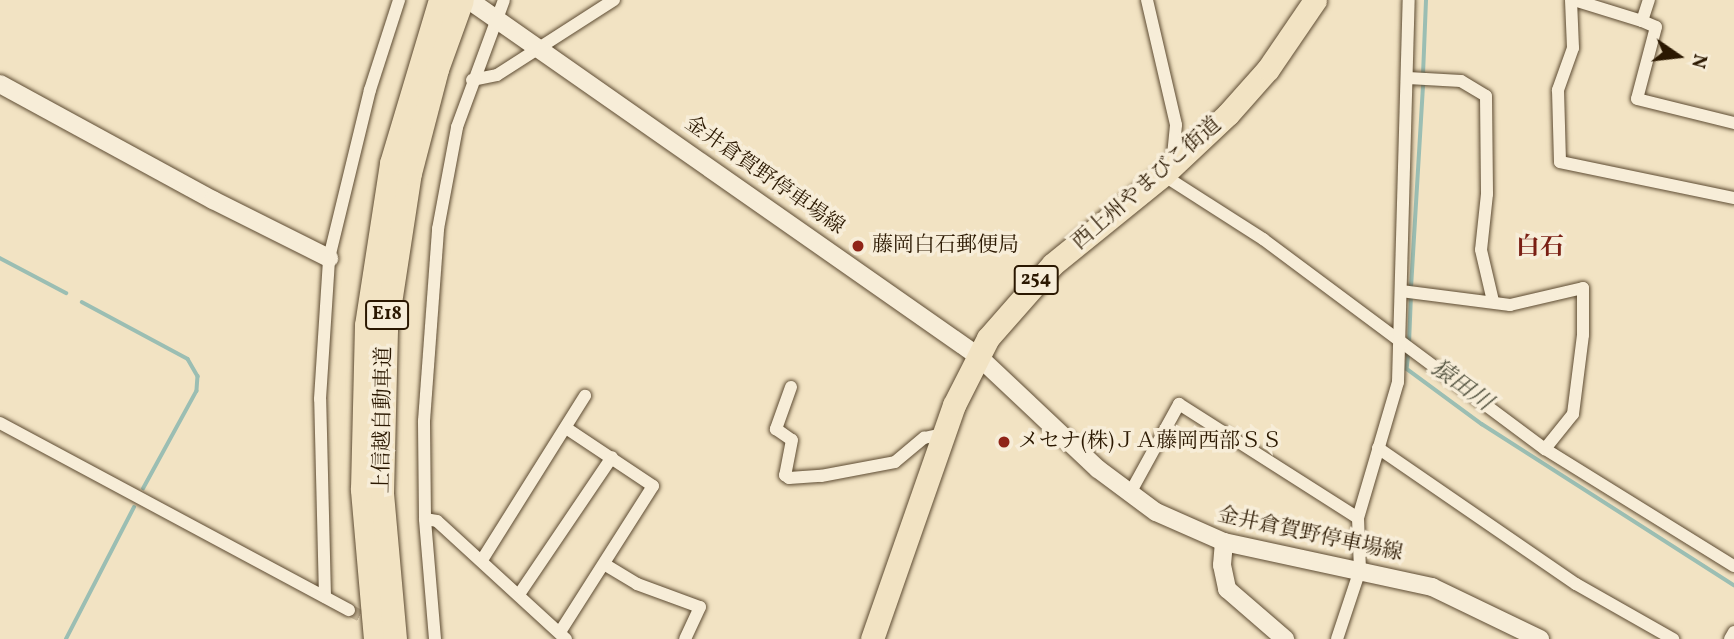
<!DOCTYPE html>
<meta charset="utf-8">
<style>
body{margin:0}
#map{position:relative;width:1734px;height:639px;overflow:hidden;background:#f2e3c3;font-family:Vollkorn,"Noto Serif JP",serif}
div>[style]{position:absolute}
.stream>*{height:3.5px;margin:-1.75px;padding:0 1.75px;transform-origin:1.75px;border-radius:1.75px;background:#9bbeb3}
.street-tunnel>*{height:12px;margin-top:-6px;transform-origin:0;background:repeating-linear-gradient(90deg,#caba9c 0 12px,transparent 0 18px)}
.roads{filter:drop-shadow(0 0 2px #5d4b32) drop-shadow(0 0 2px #5d4b32)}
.street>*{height:12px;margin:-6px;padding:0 6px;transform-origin:6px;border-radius:6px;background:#f7edd8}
.secondary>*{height:18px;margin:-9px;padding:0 9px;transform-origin:9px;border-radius:9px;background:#f7edd8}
.highway>*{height:23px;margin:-11.5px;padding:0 11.5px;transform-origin:11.5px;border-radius:11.5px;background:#f2e3c3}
.dots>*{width:19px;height:19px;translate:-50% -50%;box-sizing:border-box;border:4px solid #f7edd8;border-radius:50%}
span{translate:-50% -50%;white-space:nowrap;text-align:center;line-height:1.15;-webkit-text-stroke:7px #f7edd8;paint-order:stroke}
.shield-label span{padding:2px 5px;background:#f7edd8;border:2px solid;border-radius:5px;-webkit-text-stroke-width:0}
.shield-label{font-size:19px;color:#2b1801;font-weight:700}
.street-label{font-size:21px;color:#2b1801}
.poi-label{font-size:21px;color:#2b1801}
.left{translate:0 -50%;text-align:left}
.water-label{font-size:23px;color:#52523f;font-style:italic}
.quarter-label{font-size:24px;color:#7a1f14;font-weight:700}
.north{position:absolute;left:1643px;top:21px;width:70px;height:70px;-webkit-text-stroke:5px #f7edd8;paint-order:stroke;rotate:104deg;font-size:19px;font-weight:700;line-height:28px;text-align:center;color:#2b1801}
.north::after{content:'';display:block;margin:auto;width:24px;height:32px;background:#2b1801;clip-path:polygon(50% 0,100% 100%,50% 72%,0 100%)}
</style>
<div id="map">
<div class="stream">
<div style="left:1423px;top:75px;width:75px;rotate:-87.7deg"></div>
<div style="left:0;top:258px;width:75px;rotate:27.9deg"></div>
<div style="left:1411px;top:288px;width:205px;rotate:-86.6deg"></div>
<div style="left:82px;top:302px;width:120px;rotate:28.3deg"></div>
<div style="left:188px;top:359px;width:20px;rotate:60deg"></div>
<div style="left:198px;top:376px;width:15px;rotate:94deg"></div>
<div style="left:197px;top:391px;width:111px;rotate:118.7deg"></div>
<div style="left:1409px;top:344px;width:49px;rotate:-87.7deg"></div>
<div style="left:1409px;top:351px;width:18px;rotate:96deg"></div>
<div style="left:1407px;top:369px;width:93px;rotate:36.3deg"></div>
<div style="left:1482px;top:424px;width:299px;rotate:32.6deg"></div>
<div style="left:66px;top:639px;width:148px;rotate:-62.7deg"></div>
</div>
<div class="street-tunnel">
<div style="left:349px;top:610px;width:31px;rotate:27deg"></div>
</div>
<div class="roads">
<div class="street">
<div style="left:1147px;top:0;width:128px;rotate:76.9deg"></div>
<div style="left:1176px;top:125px;width:41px;rotate:95.6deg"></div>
<div style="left:1571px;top:0;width:48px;rotate:87.6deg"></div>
<div style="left:1573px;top:48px;width:45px;rotate:109.7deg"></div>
<div style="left:1558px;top:90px;width:72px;rotate:88.4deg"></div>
<div style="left:1560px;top:162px;width:178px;rotate:11.7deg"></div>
<div style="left:1574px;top:0;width:71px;rotate:17.2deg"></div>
<div style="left:1642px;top:21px;width:22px;rotate:-72deg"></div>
<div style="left:1642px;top:21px;width:15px;rotate:23deg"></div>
<div style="left:1656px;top:27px;width:74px;rotate:104.8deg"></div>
<div style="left:1637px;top:99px;width:100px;rotate:13.9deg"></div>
<div style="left:1408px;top:78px;width:53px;rotate:3.2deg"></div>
<div style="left:1461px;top:81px;width:29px;rotate:31deg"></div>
<div style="left:1486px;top:96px;width:98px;rotate:89.4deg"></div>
<div style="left:1487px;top:194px;width:56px;rotate:96.1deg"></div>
<div style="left:1481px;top:250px;width:52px;rotate:76.8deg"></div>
<div style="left:472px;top:80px;width:25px;rotate:-11deg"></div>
<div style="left:497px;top:75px;width:139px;rotate:-32.7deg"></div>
<div style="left:1163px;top:175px;width:119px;rotate:32.6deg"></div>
<div style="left:1263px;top:239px;width:352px;rotate:36.7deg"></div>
<div style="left:1545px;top:449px;width:222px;rotate:31.8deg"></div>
<div style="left:1401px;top:291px;width:110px;rotate:7.3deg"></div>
<div style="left:1510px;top:305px;width:75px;rotate:-13.1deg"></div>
<div style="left:1583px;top:288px;width:47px;rotate:90deg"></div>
<div style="left:1583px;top:335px;width:80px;rotate:97.2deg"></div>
<div style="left:1573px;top:414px;width:45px;rotate:128.7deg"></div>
<div style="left:791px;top:387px;width:45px;rotate:109.7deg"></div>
<div style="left:776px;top:429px;width:19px;rotate:35deg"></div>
<div style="left:792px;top:440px;width:36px;rotate:101deg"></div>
<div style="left:785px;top:475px;width:5px;rotate:37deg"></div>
<div style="left:789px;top:478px;width:32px;rotate:-4deg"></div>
<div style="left:821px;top:476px;width:75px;rotate:-10.7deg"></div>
<div style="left:895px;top:462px;width:38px;rotate:-40deg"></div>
<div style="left:924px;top:438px;width:19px;rotate:-12deg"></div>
<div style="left:0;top:423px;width:396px;rotate:28.2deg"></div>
<div style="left:1378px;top:448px;width:240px;rotate:34.5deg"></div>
<div style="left:1576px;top:584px;width:112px;rotate:29.6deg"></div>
<div style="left:1129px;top:495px;width:104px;rotate:-61.2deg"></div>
<div style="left:1179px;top:404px;width:212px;rotate:32.5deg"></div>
<div style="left:425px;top:519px;width:12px;rotate:9deg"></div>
<div style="left:437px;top:521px;width:175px;rotate:42.5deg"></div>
<div style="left:482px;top:560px;width:194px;rotate:-57.9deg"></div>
<div style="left:604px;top:564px;width:39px;rotate:31deg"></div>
<div style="left:637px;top:584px;width:67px;rotate:20.1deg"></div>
<div style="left:700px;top:607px;width:35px;rotate:115deg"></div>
<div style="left:520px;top:593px;width:164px;rotate:-55.9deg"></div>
<div style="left:325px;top:597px;width:198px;rotate:-91.4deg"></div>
<div style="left:320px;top:399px;width:141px;rotate:-86.3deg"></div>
<div style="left:329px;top:258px;width:173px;rotate:-76.3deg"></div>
<div style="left:370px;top:90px;width:95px;rotate:-72.1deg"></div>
<div style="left:560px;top:632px;width:173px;rotate:-57.5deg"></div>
<div style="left:653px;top:486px;width:105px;rotate:-146.3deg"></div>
<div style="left:435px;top:639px;width:120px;rotate:-94.8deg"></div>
<div style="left:425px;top:519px;width:98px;rotate:-90.6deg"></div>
<div style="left:424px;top:421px;width:193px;rotate:-85.8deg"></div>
<div style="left:438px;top:229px;width:104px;rotate:-79.4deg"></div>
<div style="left:457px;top:127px;width:135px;rotate:-69.7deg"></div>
<div style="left:1337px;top:639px;width:73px;rotate:-71.6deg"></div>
<div style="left:1360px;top:570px;width:52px;rotate:-92.2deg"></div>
<div style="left:1358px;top:518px;width:142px;rotate:-73.6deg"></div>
<div style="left:1398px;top:382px;width:382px;rotate:-88.4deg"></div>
<div style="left:1730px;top:639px;width:8px;rotate:-60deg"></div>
</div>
<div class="secondary">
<div style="left:476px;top:5px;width:613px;rotate:34.96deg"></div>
<div style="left:978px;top:356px;width:165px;rotate:43.3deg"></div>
<div style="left:1098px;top:469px;width:72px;rotate:36.6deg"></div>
<div style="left:1156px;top:512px;width:74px;rotate:23.8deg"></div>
<div style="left:1224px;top:542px;width:213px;rotate:12.2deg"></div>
<div style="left:1432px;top:587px;width:120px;rotate:25.7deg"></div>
<div style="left:0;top:84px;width:243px;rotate:28.6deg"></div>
<div style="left:213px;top:200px;width:130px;rotate:26.6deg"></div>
<div style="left:1224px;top:542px;width:23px;rotate:95deg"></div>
<div style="left:1222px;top:565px;width:25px;rotate:78deg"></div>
<div style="left:1227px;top:589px;width:77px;rotate:40.8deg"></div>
</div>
<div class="highway">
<div style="left:375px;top:639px;width:151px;rotate:-95deg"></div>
<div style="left:362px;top:489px;width:164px;rotate:-88.6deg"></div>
<div style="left:366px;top:325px;width:164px;rotate:-81.2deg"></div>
<div style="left:391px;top:163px;width:170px;rotate:-73.3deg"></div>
<div style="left:395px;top:639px;width:147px;rotate:-95.1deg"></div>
<div style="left:382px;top:493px;width:164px;rotate:-88.6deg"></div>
<div style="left:386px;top:329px;width:158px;rotate:-81.3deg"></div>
<div style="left:410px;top:173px;width:107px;rotate:-75.4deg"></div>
<div style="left:437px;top:69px;width:73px;rotate:-70.1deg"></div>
<div style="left:872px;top:639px;width:248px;rotate:-70.7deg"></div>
<div style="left:954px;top:405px;width:75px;rotate:-63.1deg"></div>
<div style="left:988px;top:338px;width:98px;rotate:-48.7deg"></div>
<div style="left:1053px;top:264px;width:141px;rotate:-39deg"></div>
<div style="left:1163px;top:175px;width:89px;rotate:-43.2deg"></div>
<div style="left:1228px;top:114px;width:60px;rotate:-48.4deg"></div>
<div style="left:1268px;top:69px;width:83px;rotate:-55.7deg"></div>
</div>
</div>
<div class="dots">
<div style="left:858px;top:246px;background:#8f2418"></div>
<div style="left:1004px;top:442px;background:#8f2418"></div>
</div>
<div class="shield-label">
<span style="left:1036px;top:280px">254</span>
<span style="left:387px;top:315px">E18</span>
</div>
<div class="street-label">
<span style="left:764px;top:176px;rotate:35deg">金井倉賀野停車場線</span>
<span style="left:1147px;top:184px;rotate:-41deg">西上州やまびこ街道</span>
<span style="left:384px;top:420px;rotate:-89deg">上信越自動車道</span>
<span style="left:1310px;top:535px;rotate:12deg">金井倉賀野停車場線</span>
</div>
<div class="poi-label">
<span class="left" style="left:872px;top:246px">藤岡白石郵便局</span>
<span class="left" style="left:1018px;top:442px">メセナ(株)ＪＡ藤岡西部ＳＳ</span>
</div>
<div class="water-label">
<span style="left:1461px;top:386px;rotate:36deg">猿田川</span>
</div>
<div class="quarter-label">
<span style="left:1540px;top:249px">白石</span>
</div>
<div class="north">N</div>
</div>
